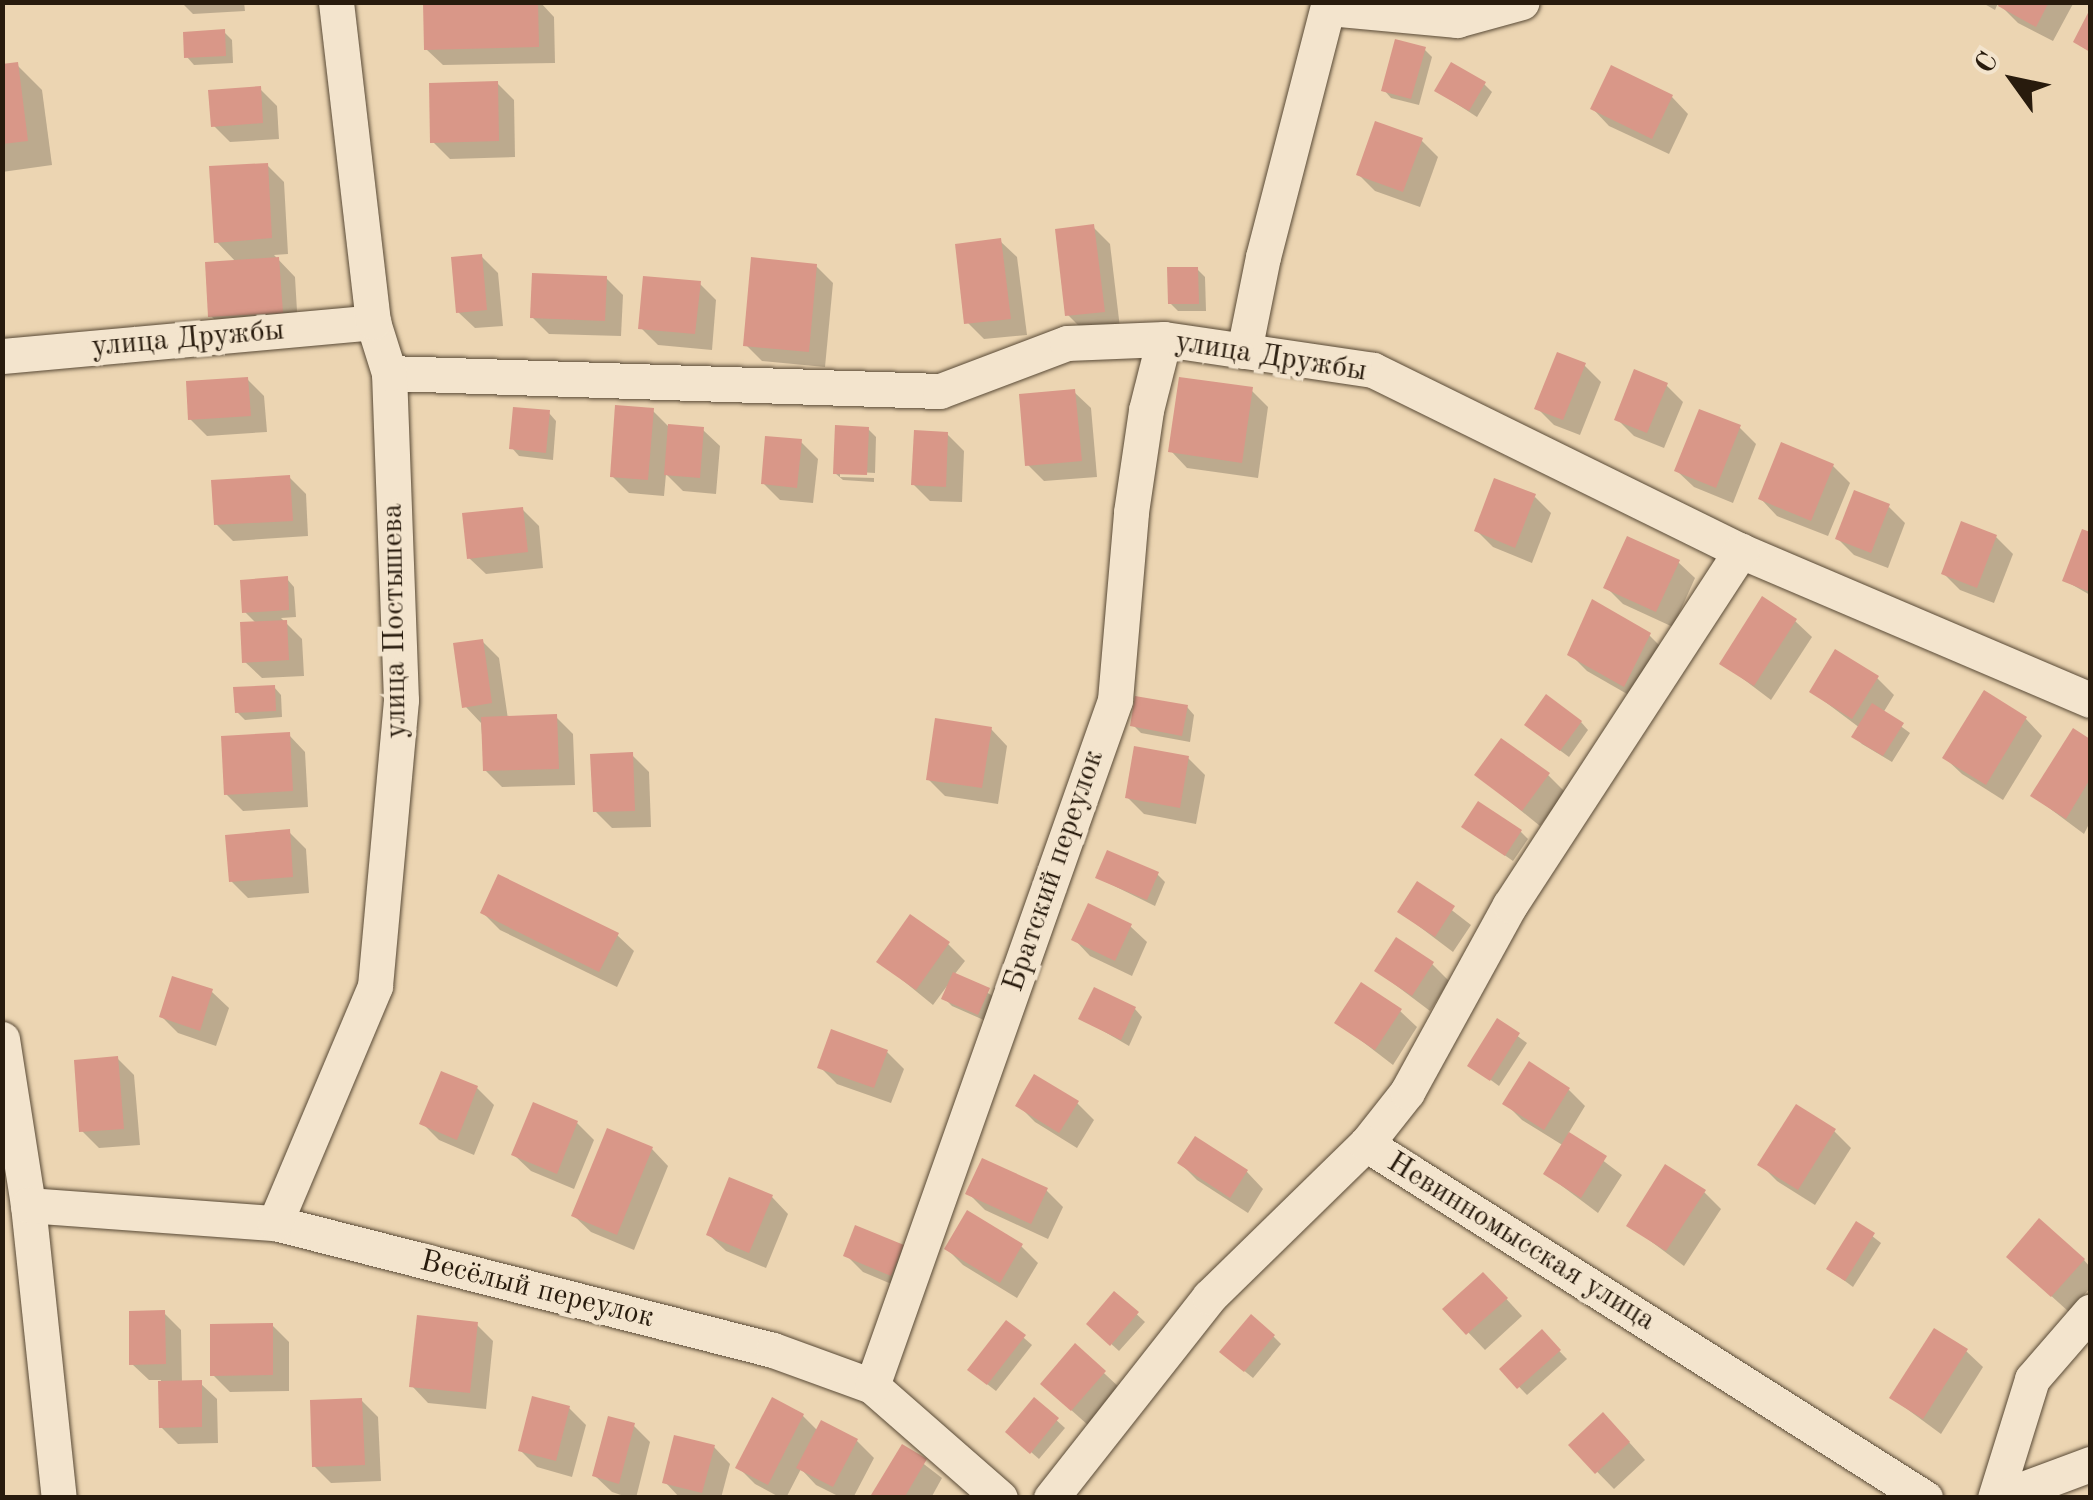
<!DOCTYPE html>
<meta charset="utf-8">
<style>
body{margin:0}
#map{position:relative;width:2093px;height:1500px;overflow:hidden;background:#ecd5b2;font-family:"Old Standard TT",serif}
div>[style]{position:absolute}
.shadow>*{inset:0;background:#0003}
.building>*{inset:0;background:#d99788}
.roads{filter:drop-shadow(0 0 2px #594a36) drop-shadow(0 0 2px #594a36)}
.street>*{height:35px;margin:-17.5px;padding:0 17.5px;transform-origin:17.5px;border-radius:17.5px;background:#f3e4cd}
span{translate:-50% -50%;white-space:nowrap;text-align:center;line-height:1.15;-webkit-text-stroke:9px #f3e4cd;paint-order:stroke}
.street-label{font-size:30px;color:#281b0d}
.frame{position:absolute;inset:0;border:5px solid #281b0d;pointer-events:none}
.north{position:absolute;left:1963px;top:30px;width:100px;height:100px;-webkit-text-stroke:8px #f3e4cd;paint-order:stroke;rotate:303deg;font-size:28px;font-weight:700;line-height:40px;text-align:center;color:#281b0d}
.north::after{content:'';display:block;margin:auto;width:35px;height:45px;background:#281b0d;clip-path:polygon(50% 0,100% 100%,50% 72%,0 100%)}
</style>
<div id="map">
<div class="shadow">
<div style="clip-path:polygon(181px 2px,244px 2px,245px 11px,193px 14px)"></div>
<div style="clip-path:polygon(540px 2px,554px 17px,555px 63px,443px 65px,426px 49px,426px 3px)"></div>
<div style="clip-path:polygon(1981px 2px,2074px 2px,2053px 41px,2018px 23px,1998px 3px,1995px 10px)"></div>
<div style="clip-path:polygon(224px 32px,232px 40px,233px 63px,194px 65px,187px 57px)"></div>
<div style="clip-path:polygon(1424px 49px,1432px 57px,1419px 105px,1391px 98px,1384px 90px)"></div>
<div style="clip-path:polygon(17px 65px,42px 90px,52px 165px,2px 172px,2px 67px)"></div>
<div style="clip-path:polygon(497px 83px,514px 100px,515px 157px,450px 159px,433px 142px)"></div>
<div style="clip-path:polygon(1484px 84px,1492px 92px,1477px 117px,1437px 91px)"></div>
<div style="clip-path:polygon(260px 89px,277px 106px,279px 139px,230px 142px,213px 125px)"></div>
<div style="clip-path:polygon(1672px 97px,1688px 114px,1669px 154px,1609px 126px,1593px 109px)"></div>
<div style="clip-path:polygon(1421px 140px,1438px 157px,1420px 207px,1375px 191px,1358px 174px)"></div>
<div style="clip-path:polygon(267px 165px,284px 182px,288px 254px,274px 255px,295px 277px,298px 328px,228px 333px,211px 316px,237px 263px,216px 241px)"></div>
<div style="clip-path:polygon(1093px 227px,1110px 244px,1120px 328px,1085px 332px,1068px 315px)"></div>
<div style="clip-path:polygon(1000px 241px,1017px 257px,1027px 335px,984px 339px,967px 322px)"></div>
<div style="clip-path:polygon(481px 256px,498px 273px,503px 326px,475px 328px,458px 312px)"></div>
<div style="clip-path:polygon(816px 266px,833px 283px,825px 367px,762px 361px,746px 345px)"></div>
<div style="clip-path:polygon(1197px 269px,1205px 277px,1206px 311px,1178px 311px,1170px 303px)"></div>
<div style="clip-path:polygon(606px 278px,623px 295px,621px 336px,549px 334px,532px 317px)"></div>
<div style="clip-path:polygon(699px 283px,716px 300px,712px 350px,658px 345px,641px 328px)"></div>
<div style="clip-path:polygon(1584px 365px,1601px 382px,1580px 435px,1554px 425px,1537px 408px)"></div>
<div style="clip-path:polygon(247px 379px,264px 396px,267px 432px,207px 436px,190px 419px)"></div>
<div style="clip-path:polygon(1666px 385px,1683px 402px,1664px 448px,1634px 436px,1617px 419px)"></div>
<div style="clip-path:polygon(1251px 390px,1268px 407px,1258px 478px,1187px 468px,1171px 451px)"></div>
<div style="clip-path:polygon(1074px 392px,1091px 408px,1097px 477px,1044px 481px,1027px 464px)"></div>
<div style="clip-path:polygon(653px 411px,669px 427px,703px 430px,720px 446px,716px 494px,683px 491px,666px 474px,664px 496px,629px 493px,612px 476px)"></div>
<div style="clip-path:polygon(549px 413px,556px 421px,553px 460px,519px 456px,512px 448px)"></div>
<div style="clip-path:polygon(1739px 427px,1756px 444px,1733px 503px,1694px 487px,1677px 471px)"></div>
<div style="clip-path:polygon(868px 429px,876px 437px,875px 473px,840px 471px,840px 477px,874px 478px,874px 482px,843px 480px,835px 473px)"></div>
<div style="clip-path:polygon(947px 434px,964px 451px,962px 502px,930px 501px,913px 484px)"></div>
<div style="clip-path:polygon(801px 442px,818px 459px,813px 503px,780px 500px,763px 483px)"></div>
<div style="clip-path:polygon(1833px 466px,1850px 483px,1828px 536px,1777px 516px,1761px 499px)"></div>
<div style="clip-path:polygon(289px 477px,306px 494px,308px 536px,233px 541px,216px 524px)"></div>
<div style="clip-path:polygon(1535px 497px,1551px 513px,1532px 563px,1493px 547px,1476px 530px)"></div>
<div style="clip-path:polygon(1889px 507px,1905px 523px,1888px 568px,1854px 555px,1837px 538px)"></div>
<div style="clip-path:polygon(522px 509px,539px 526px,543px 568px,486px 574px,469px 558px)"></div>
<div style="clip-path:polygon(2084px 532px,2090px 535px,2090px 595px,2064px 580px)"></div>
<div style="clip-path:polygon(1996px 537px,2013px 554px,1994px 603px,1960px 590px,1943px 573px)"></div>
<div style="clip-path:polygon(1678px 562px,1695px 578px,1673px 627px,1623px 604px,1606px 587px)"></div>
<div style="clip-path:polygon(287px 579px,294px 587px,296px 617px,281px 618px,302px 639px,304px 676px,262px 678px,245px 662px,257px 624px,245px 612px)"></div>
<div style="clip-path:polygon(1795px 621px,1812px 637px,1771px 700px,1722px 663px)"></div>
<div style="clip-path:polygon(1649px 635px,1666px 652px,1641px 702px,1587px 671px,1570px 654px)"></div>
<div style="clip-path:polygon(482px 641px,499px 658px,508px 719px,556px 717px,573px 734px,575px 785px,502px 787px,485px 770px,481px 723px,465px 706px)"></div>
<div style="clip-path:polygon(1877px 678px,1894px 695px,1883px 713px,1910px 733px,1892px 762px,1862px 744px,1854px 736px,1860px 728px,1812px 692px)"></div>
<div style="clip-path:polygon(274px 687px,281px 695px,282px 717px,245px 720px,237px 712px)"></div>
<div style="clip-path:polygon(1985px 693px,2026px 719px,2042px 736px,2003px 800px,1962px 774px,1945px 758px)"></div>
<div style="clip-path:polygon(1187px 707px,1194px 715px,1190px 742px,1141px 733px,1133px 725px)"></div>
<div style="clip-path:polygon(1581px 722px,1588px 730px,1569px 757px,1535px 732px)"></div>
<div style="clip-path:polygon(991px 729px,1007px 746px,998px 804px,945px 796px,928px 779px)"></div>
<div style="clip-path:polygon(2073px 731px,2090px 742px,2090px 822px,2084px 834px,2033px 796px)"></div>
<div style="clip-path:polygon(289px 735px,305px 752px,308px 807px,243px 811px,226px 794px)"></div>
<div style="clip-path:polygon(632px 755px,649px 772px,651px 827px,612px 828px,595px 811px)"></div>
<div style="clip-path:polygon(1188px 758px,1205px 775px,1196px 824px,1144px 814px,1127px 797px)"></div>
<div style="clip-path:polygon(1477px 775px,1548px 775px,1565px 792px,1540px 826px)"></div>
<div style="clip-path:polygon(1464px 827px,1520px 831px,1528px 839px,1513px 861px)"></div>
<div style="clip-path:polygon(289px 832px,306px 849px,309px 893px,248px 898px,231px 881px)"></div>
<div style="clip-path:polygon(1157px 874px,1165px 882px,1155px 906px,1098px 878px)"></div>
<div style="clip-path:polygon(1418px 884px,1471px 925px,1453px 952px,1400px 912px)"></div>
<div style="clip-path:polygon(483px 913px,617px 935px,634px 951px,617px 987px,500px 930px)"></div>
<div style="clip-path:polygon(1130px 926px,1147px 942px,1132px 976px,1090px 956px,1074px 939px)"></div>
<div style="clip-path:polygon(948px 944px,965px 961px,954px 975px,997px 998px,986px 1021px,952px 1006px,944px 998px,947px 986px,933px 1005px,879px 961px)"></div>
<div style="clip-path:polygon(1432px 964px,1449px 981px,1430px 1011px,1377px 971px)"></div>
<div style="clip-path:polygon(212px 992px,229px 1008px,216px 1046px,178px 1033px,162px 1017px)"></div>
<div style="clip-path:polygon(1135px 1009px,1142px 1017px,1129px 1046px,1081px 1018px)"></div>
<div style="clip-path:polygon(1400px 1011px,1417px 1027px,1393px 1065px,1337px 1022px)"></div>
<div style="clip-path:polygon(1498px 1022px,1527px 1043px,1499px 1086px,1470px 1065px)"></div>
<div style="clip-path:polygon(887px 1052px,904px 1069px,891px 1103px,837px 1084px,820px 1067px)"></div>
<div style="clip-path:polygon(117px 1058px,134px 1075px,140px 1145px,99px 1148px,82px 1131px)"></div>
<div style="clip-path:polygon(477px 1088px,494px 1105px,474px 1155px,439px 1140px,422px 1123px)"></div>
<div style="clip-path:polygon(1569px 1090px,1585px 1106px,1568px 1134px,1622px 1175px,1598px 1213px,1546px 1174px,1564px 1146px,1522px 1120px,1506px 1104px)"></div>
<div style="clip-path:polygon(1077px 1103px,1094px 1120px,1077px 1148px,1035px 1122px,1018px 1105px)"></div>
<div style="clip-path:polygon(577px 1123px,594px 1140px,574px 1189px,531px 1171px,514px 1155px)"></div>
<div style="clip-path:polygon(1834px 1131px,1851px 1148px,1815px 1205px,1777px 1181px,1761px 1165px)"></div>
<div style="clip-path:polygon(1196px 1139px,1247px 1172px,1263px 1189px,1248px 1213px,1197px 1180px,1180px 1163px)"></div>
<div style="clip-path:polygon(652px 1149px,668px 1166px,634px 1250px,591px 1232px,574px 1216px)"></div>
<div style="clip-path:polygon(1046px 1190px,1063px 1207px,1048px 1239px,985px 1210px,968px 1193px)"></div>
<div style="clip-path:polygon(1704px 1192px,1721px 1209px,1684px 1266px,1629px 1225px)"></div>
<div style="clip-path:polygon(772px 1197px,788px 1214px,766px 1268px,726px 1251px,709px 1235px)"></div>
<div style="clip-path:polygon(1857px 1224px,1881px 1243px,1853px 1287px,1829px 1269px)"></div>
<div style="clip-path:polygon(1021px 1246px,1038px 1263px,1017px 1298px,963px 1265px,947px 1249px)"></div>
<div style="clip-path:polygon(902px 1247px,908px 1291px,863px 1272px,846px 1255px)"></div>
<div style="clip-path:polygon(2084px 1260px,2090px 1267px,2090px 1288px,2069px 1312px,2026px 1273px)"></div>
<div style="clip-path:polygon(1500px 1292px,1522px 1316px,1485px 1350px,1446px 1309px)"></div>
<div style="clip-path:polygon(1115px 1294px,1145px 1322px,1119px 1351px,1097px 1331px)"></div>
<div style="clip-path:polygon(164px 1313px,181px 1330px,182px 1383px,200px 1383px,217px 1399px,218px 1443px,178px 1444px,161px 1427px,161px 1380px,149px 1380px,132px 1364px)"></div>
<div style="clip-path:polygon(1007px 1323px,1032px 1345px,996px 1391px,978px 1377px)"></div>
<div style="clip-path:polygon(476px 1324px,493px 1341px,486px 1409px,428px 1403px,412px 1386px)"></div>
<div style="clip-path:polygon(272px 1325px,289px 1342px,289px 1391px,230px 1392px,213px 1375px)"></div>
<div style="clip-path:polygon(1542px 1333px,1567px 1359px,1527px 1395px,1502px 1369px)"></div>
<div style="clip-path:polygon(1273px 1336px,1281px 1344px,1253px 1378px,1230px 1359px)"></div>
<div style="clip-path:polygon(1076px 1347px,1121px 1389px,1089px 1426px,1060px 1400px)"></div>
<div style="clip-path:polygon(1966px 1351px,1983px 1367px,1941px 1434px,1892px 1398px)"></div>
<div style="clip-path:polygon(361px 1400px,378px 1417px,381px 1481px,331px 1483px,314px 1466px)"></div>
<div style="clip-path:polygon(773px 1400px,803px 1416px,818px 1431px,857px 1441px,874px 1458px,853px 1498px,842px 1498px,816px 1485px,801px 1469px,786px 1498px,781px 1498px,755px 1484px,738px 1467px)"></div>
<div style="clip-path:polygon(1034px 1400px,1065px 1428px,1039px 1459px,1016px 1439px)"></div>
<div style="clip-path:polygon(569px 1408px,586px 1425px,572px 1477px,537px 1467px,520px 1450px)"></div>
<div style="clip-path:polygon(634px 1426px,650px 1442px,636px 1498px,630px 1498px,612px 1492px,595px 1476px)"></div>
<div style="clip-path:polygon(1620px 1432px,1645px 1460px,1614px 1489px,1571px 1445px)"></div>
<div style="clip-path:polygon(714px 1447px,730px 1464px,721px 1498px,680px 1498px,665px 1482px)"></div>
<div style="clip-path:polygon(903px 1448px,942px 1478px,931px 1498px,877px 1498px)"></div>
</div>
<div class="building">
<div style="clip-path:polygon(423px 2px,538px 2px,539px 47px,424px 50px)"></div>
<div style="clip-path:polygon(2000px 2px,2049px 2px,2036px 27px,1998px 6px)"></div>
<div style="clip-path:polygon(2090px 9px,2090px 52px,2073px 42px)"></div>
<div style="clip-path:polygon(225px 29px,226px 56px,184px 58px,183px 32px)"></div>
<div style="clip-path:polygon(1395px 39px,1426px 47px,1411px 99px,1381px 91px)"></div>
<div style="clip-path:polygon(18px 62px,28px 141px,2px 144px,2px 64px)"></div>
<div style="clip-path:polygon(1451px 62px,1486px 82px,1469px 111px,1434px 91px)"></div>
<div style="clip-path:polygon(1611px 65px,1673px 95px,1652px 139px,1590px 109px)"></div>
<div style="clip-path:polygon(498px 81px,499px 141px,430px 143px,429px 83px)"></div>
<div style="clip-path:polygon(261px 86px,263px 123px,211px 127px,208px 90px)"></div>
<div style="clip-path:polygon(1375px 121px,1423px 138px,1403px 192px,1356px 175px)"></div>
<div style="clip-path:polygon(268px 163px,272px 238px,214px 243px,209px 166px)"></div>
<div style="clip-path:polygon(1094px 224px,1105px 312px,1065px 316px,1055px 229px)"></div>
<div style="clip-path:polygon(1001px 238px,1011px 319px,964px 324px,955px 244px)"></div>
<div style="clip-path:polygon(482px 254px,487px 310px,456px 313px,451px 257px)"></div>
<div style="clip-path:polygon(279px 257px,283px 313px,208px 317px,205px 262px)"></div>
<div style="clip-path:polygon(751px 257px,817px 264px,809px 352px,743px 346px)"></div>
<div style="clip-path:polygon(1167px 267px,1198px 267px,1199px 304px,1168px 304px)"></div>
<div style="clip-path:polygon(532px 273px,607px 276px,605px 321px,530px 318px)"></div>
<div style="clip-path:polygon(643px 276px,701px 281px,695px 334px,638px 329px)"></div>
<div style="clip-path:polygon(1557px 352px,1586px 363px,1563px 420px,1534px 409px)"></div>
<div style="clip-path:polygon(1634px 369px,1668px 383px,1647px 433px,1614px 420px)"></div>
<div style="clip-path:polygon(248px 377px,251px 416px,188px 420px,186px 381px)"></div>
<div style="clip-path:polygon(1179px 377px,1253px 387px,1242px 463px,1168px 452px)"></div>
<div style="clip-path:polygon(1075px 389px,1082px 461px,1025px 466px,1019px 394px)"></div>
<div style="clip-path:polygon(615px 405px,654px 408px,648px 480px,610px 477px)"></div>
<div style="clip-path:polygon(513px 407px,550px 410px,546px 453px,509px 449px)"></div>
<div style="clip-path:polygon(1699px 409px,1741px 425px,1716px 488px,1674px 471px)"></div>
<div style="clip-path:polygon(668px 424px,704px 427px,700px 478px,664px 475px)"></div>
<div style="clip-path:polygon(835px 425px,869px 427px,867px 475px,833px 474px)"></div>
<div style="clip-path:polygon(914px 430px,948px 432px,946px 487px,911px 485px)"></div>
<div style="clip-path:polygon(765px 436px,802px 439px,797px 488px,761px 484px)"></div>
<div style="clip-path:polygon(1781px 442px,1834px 464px,1811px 521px,1758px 499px)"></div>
<div style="clip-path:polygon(290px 475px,293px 521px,214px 525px,211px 480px)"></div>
<div style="clip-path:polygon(1494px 478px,1536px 494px,1515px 548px,1474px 531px)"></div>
<div style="clip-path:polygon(1854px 490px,1890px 504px,1871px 553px,1835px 539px)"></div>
<div style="clip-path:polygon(523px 507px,528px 552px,467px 559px,462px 513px)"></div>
<div style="clip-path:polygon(1961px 521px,1997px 535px,1977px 588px,1941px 574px)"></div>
<div style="clip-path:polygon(2082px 529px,2090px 532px,2090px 592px,2062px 581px)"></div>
<div style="clip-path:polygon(1627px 536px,1680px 560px,1656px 612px,1603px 588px)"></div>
<div style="clip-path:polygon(288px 576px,289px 610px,242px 613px,240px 580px)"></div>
<div style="clip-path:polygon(1762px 596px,1797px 619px,1754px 686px,1719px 664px)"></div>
<div style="clip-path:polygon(1592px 599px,1651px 633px,1624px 687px,1567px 655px)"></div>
<div style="clip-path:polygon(287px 620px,289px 660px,242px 663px,240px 622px)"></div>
<div style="clip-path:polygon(483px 639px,492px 703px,462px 708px,453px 643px)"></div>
<div style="clip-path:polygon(1835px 649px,1879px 676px,1852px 719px,1809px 692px)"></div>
<div style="clip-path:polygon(275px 685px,276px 711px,235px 713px,233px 687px)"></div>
<div style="clip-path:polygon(1984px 690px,2027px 717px,1986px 785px,1942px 758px)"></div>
<div style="clip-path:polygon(1546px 694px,1582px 721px,1560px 751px,1524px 725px)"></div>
<div style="clip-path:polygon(1135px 696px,1188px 705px,1182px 736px,1130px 726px)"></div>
<div style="clip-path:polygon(1872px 703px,1904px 723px,1883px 756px,1851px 737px)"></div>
<div style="clip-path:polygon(557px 714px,559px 769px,483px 771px,481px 717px)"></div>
<div style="clip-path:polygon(935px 718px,992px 727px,982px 788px,926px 780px)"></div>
<div style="clip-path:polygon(2073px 728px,2090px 739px,2090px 779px,2066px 819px,2030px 796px)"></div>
<div style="clip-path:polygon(290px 732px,293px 791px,224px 795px,221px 736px)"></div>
<div style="clip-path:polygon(1501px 738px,1550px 773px,1522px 811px,1474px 775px)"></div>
<div style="clip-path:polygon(1134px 746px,1189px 756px,1180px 808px,1125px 798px)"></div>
<div style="clip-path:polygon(633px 752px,635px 811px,593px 812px,590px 754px)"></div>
<div style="clip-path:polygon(1478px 801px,1522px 830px,1505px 856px,1461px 827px)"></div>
<div style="clip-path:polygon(290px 829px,293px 877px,229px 882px,225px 835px)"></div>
<div style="clip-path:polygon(1107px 850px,1159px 872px,1147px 900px,1095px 878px)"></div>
<div style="clip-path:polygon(498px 874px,619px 933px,599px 972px,480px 913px)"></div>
<div style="clip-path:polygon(1417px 881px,1455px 906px,1435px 937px,1397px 912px)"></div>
<div style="clip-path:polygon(1088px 903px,1132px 924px,1115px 961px,1071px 940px)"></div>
<div style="clip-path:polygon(910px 914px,950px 942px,916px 990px,876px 962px)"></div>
<div style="clip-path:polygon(1396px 937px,1434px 962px,1412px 996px,1374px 971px)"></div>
<div style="clip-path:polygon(953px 972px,990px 988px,978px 1015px,941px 999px)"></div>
<div style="clip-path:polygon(172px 976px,213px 989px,200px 1031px,159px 1017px)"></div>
<div style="clip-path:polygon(1361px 982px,1402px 1009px,1375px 1050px,1334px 1023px)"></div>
<div style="clip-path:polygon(1094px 987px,1136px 1007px,1121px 1040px,1078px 1019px)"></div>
<div style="clip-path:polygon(1497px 1018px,1520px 1033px,1490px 1081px,1467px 1066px)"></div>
<div style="clip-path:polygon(831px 1029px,888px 1050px,874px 1088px,817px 1068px)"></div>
<div style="clip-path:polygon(118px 1056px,124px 1129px,79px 1132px,74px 1060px)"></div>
<div style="clip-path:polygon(1529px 1061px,1570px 1088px,1544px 1130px,1502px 1104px)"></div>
<div style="clip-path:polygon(441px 1071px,478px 1086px,457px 1140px,419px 1124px)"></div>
<div style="clip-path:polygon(1034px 1074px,1079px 1101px,1059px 1133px,1015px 1106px)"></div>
<div style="clip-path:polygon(533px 1102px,578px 1121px,557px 1174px,511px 1155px)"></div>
<div style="clip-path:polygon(1796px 1104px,1836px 1129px,1798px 1190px,1757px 1165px)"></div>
<div style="clip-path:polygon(607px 1128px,653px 1147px,617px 1235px,571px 1216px)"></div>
<div style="clip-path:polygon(1569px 1132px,1607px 1156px,1581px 1198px,1543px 1174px)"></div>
<div style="clip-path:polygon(1195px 1136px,1248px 1170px,1230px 1198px,1177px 1163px)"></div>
<div style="clip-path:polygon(982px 1158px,1048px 1188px,1031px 1224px,965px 1194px)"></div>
<div style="clip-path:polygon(1665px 1164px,1706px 1190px,1666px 1251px,1626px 1226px)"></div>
<div style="clip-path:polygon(729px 1177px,773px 1195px,749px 1253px,706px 1235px)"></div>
<div style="clip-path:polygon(967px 1210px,1023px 1244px,1000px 1283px,944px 1249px)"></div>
<div style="clip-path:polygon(2039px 1218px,2085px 1259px,2051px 1297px,2006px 1257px)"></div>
<div style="clip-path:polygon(1856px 1221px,1875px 1233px,1845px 1281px,1826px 1269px)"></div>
<div style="clip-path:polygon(855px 1225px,904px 1245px,891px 1276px,843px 1256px)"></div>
<div style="clip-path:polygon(1483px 1272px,1508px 1298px,1466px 1335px,1442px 1309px)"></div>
<div style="clip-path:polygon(1114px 1291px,1139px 1312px,1110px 1346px,1086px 1324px)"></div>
<div style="clip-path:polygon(165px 1310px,166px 1364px,129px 1365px,129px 1311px)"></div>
<div style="clip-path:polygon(1251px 1314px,1275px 1335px,1244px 1372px,1219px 1352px)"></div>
<div style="clip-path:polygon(417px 1315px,478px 1322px,470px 1393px,409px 1387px)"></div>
<div style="clip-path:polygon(1006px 1320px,1026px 1335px,987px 1385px,967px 1370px)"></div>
<div style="clip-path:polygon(273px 1323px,273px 1375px,210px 1376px,210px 1324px)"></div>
<div style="clip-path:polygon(1934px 1328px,1968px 1349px,1923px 1419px,1889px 1398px)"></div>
<div style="clip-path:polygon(1542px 1329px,1561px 1350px,1517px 1389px,1499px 1369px)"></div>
<div style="clip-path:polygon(1075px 1343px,1106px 1371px,1071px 1411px,1040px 1384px)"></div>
<div style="clip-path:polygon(202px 1380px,202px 1427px,159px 1428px,158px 1381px)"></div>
<div style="clip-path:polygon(532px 1396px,570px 1406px,556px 1461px,518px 1451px)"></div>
<div style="clip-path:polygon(772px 1397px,804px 1414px,768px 1485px,735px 1468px)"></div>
<div style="clip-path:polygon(1034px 1397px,1059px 1418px,1030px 1454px,1005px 1432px)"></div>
<div style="clip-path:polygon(362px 1398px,365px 1465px,312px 1467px,310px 1400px)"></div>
<div style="clip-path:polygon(1603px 1412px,1630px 1442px,1595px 1474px,1568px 1445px)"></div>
<div style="clip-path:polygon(608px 1416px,635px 1423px,619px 1484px,592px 1476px)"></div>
<div style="clip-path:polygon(821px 1420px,858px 1439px,833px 1487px,796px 1468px)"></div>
<div style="clip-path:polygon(674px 1435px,715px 1445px,702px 1493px,662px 1483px)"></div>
<div style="clip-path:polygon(902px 1444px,927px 1459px,904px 1498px,876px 1498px,871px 1495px)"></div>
</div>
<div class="roads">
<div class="street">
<div style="left:1329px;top:8px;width:129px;rotate:5.4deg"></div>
<div style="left:1457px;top:20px;width:67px;rotate:-15.5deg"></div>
<div style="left:1244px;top:351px;width:96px;rotate:-78.6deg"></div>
<div style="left:1263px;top:257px;width:263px;rotate:-75.5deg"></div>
<div style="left:2px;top:356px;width:373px;rotate:-5.2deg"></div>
<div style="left:389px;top:373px;width:551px;rotate:1.87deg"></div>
<div style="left:940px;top:391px;width:136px;rotate:-20.7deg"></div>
<div style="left:1067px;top:343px;width:97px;rotate:-2.4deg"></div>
<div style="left:1164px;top:339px;width:211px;rotate:8.4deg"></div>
<div style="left:1373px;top:370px;width:410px;rotate:26.2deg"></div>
<div style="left:1741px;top:551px;width:379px;rotate:23.1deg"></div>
<div style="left:2px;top:1039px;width:168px;rotate:81.1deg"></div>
<div style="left:28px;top:1205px;width:295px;rotate:84deg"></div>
<div style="left:1366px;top:1144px;width:66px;rotate:-51.7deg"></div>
<div style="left:1407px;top:1092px;width:213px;rotate:-61.2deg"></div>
<div style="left:1510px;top:905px;width:423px;rotate:-56.9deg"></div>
<div style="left:28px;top:1205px;width:248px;rotate:4.2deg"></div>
<div style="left:275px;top:1223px;width:514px;rotate:14.31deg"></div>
<div style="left:773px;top:1350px;width:105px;rotate:20deg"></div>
<div style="left:872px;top:1386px;width:170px;rotate:41.2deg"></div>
<div style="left:275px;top:1223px;width:257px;rotate:-67.1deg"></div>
<div style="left:375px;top:986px;width:287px;rotate:-84.8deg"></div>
<div style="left:401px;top:700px;width:327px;rotate:-92.1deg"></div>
<div style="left:389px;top:373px;width:53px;rotate:-107.4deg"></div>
<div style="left:373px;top:322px;width:322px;rotate:-96.6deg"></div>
<div style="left:872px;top:1386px;width:728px;rotate:-70.49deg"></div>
<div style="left:1115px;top:700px;width:189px;rotate:-85.1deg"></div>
<div style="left:1131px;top:512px;width:103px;rotate:-81.6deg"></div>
<div style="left:1146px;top:410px;width:73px;rotate:-75.8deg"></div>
<div style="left:1051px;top:1498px;width:256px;rotate:-51.8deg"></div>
<div style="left:1209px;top:1297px;width:219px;rotate:-44.3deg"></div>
<div style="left:1366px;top:1144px;width:662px;rotate:32.35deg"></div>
<div style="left:1995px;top:1498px;width:125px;rotate:-72.7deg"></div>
<div style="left:2032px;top:1379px;width:89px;rotate:-49.1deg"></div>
<div style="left:1999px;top:1498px;width:97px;rotate:-20.5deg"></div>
</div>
</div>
<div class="street-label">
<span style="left:188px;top:339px;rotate:-5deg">улица Дружбы</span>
<span style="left:1271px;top:357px;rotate:9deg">улица Дружбы</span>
<span style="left:395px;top:621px;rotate:-91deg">улица Постышева</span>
<span style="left:1054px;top:871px;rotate:-71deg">Братский переулок</span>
<span style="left:1521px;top:1242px;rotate:32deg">Невинномысская улица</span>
<span style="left:537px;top:1290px;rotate:14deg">Весёлый переулок</span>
</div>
<div class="frame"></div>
<div class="north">С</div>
</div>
